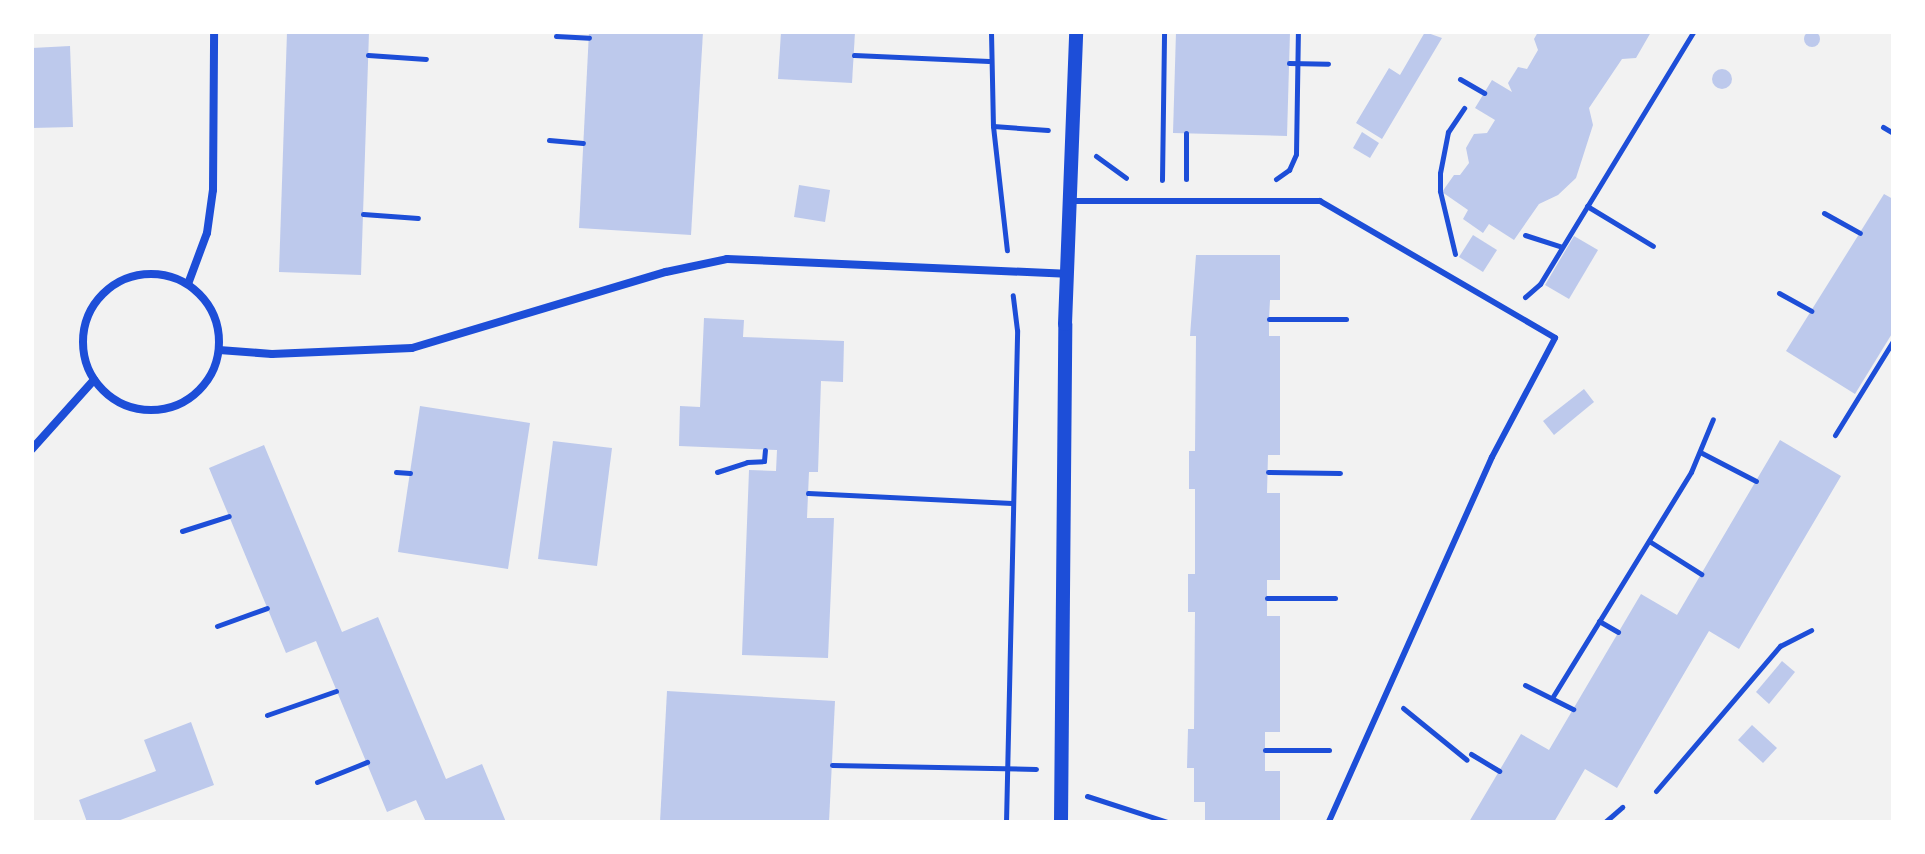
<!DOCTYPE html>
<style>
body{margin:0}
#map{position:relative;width:1925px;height:854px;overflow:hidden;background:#f2f2f2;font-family:Raleway,sans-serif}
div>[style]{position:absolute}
.building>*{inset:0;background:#bdc9ec}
.round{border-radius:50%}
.path>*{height:5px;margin:-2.5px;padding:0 2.5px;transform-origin:2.5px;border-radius:2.5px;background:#1d4ed8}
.service>*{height:6px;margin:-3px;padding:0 3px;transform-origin:3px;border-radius:3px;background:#1d4ed8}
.minor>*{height:8px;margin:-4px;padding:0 4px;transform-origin:4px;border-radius:4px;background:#1d4ed8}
.minor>.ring{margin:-4px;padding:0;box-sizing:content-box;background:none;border:8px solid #1d4ed8;border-radius:50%}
.tertiary>*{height:14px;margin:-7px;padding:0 7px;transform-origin:7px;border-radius:7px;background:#1d4ed8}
span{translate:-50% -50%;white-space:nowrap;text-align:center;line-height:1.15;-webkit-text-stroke:6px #fff;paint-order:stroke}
.frame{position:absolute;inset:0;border:34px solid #fff;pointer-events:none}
</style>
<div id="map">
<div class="building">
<div class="round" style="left:1804px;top:31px;width:16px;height:16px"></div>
<div style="clip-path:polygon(287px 32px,369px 32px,361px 275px,279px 272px)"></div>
<div style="clip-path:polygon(589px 32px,703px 32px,691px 235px,579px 228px)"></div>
<div style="clip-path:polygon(781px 32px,855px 32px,852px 83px,778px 79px)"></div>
<div style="clip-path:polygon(1176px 32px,1290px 32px,1287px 136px,1173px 133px)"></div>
<div style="clip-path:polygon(1425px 32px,1442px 38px,1382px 139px,1356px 123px,1389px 68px,1400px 75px)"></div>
<div style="clip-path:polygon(1538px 32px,1651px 32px,1636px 58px,1622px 59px,1589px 108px,1593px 125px,1576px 178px,1558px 195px,1539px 204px,1514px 240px,1489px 224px,1483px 233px,1463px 219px,1468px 210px,1442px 192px,1454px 175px,1460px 175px,1469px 163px,1466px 148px,1474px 134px,1487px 133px,1495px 120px,1475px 108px,1492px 80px,1512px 92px,1508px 83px,1518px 67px,1527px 69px,1538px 50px,1534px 39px)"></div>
<div style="clip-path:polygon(70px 46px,73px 127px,32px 128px,32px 48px)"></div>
<div class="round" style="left:1712px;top:69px;width:20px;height:20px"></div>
<div style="clip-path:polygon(1362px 132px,1379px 143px,1370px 158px,1353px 148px)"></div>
<div style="clip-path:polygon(799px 185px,830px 190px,825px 222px,794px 217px)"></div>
<div style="clip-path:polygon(1884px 194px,1893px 199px,1893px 332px,1855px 394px,1786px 351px)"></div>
<div style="clip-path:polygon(1473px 235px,1497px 250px,1483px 272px,1459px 257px)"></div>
<div style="clip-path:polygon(1574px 236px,1598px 250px,1569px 299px,1545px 285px)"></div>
<div style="clip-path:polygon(1196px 255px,1280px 255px,1280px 300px,1270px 300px,1269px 319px,1269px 336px,1280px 336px,1280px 455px,1268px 455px,1267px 493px,1280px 493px,1280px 580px,1267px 580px,1267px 616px,1280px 616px,1280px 732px,1265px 732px,1265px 771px,1280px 771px,1280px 822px,1205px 822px,1205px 802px,1194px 802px,1194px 768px,1187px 768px,1188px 729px,1194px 729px,1195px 612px,1188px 612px,1188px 574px,1195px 574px,1195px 489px,1189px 489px,1189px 451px,1195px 451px,1196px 336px,1190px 336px)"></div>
<div style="clip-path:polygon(704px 318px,744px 320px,743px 337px,844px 341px,843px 382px,821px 381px,818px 472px,809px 472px,807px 518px,834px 518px,828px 658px,742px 655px,749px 470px,776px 471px,777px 450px,679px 446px,680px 406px,700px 407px)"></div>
<div style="clip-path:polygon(1584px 389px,1594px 402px,1554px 435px,1543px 421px)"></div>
<div style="clip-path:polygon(420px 406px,530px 423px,508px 569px,398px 552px)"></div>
<div style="clip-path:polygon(1780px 440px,1841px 476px,1739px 649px,1709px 631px,1617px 788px,1585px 769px,1554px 822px,1469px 822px,1521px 734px,1549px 750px,1641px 594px,1677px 615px)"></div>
<div style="clip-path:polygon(553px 441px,612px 448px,597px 566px,538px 559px)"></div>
<div style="clip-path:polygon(264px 445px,342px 632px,378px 617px,446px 779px,482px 764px,506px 822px,426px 822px,416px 800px,387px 812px,316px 641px,286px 653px,209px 468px)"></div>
<div style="clip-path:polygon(1782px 661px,1795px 672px,1769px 704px,1756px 692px)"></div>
<div style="clip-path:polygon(667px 691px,835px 701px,829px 822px,660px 822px)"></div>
<div style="clip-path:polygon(191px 722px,214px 785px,115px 822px,87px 822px,79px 800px,156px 771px,144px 740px)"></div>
<div style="clip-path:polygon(1752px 725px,1777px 748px,1763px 763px,1738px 740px)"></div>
</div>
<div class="path">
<div style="left:991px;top:32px;width:94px;rotate:88.8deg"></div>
<div style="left:993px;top:126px;width:125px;rotate:83.6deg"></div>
<div style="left:556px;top:36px;width:33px;rotate:3deg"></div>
<div style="left:368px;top:55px;width:58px;rotate:3.9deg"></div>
<div style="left:854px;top:55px;width:135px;rotate:2.5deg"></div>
<div style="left:1289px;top:63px;width:39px;rotate:1deg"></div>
<div style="left:1460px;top:79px;width:28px;rotate:30deg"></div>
<div style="left:993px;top:126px;width:55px;rotate:4.2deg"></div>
<div style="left:1883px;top:127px;width:12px;rotate:31deg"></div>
<div style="left:1186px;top:133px;width:46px;rotate:90deg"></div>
<div style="left:549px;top:140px;width:34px;rotate:5deg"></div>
<div style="left:1096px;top:156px;width:37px;rotate:36deg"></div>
<div style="left:1276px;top:179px;width:16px;rotate:-35deg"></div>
<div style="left:1289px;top:170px;width:17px;rotate:-66deg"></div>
<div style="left:1296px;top:154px;width:122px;rotate:-89.1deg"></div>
<div style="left:1162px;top:180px;width:148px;rotate:-89.2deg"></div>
<div style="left:1587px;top:206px;width:77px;rotate:31.2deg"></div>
<div style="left:1824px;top:213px;width:41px;rotate:29.1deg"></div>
<div style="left:363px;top:214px;width:55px;rotate:4.2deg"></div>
<div style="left:1525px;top:235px;width:38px;rotate:18deg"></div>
<div style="left:1455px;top:254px;width:65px;rotate:-103.4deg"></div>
<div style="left:1440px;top:191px;width:18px;rotate:-90deg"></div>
<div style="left:1440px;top:173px;width:42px;rotate:-79deg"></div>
<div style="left:1448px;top:132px;width:29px;rotate:-56deg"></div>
<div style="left:1779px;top:293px;width:37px;rotate:29deg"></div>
<div style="left:1525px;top:297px;width:20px;rotate:-41deg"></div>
<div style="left:1540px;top:284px;width:295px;rotate:-58.7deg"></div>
<div style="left:1269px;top:319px;width:77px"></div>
<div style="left:1835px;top:435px;width:110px;rotate:-58.3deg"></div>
<div style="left:1700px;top:452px;width:63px;rotate:27.4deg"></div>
<div style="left:396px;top:472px;width:14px;rotate:4deg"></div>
<div style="left:717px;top:472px;width:32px;rotate:-18deg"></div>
<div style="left:747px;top:462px;width:17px;rotate:-3deg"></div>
<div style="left:764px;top:461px;width:11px;rotate:-85deg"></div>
<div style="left:1268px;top:472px;width:72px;rotate:0.8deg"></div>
<div style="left:808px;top:493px;width:204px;rotate:2.8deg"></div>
<div style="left:182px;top:531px;width:49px;rotate:-17.7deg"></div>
<div style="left:1649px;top:541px;width:62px;rotate:32.4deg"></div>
<div style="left:1267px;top:598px;width:68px"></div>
<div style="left:1599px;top:621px;width:22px;rotate:30deg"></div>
<div style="left:217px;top:626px;width:53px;rotate:-19.8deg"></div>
<div style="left:1525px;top:685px;width:54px;rotate:26.6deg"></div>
<div style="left:1552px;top:698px;width:265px;rotate:-58.4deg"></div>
<div style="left:1691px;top:472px;width:57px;rotate:-67.5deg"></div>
<div style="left:1403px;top:708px;width:82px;rotate:39.1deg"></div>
<div style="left:267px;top:715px;width:73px;rotate:-19.2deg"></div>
<div style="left:1265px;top:750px;width:64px"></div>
<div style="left:1471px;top:754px;width:33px;rotate:31deg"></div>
<div style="left:832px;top:765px;width:204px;rotate:1.1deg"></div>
<div style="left:317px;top:782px;width:54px;rotate:-21.8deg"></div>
<div style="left:1656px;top:791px;width:191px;rotate:-49.5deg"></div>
<div style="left:1780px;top:646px;width:35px;rotate:-27deg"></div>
<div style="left:1087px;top:796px;width:84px;rotate:18deg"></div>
<div style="left:1006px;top:822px;width:492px;rotate:-88.7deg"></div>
<div style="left:1017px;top:330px;width:35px;rotate:-97deg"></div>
<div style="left:1605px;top:822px;width:23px;rotate:-41deg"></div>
</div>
<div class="service">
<div style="left:1072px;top:201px;width:248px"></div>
<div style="left:1320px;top:201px;width:272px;rotate:30.2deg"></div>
<div style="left:1555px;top:338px;width:135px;rotate:117.9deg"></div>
<div style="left:1492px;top:457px;width:400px;rotate:114.1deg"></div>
</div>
<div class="minor">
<div class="ring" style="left:83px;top:274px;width:128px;height:128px"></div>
<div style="left:188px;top:284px;width:54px;rotate:-69.6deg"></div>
<div style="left:207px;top:233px;width:43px;rotate:-82.1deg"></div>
<div style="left:213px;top:190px;width:158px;rotate:-89.6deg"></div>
<div style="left:219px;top:350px;width:53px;rotate:4.3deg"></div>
<div style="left:272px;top:354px;width:140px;rotate:-2.5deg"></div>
<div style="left:412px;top:348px;width:265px;rotate:-16.7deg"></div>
<div style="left:666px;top:272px;width:62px;rotate:-12deg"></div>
<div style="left:727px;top:259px;width:339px;rotate:2.5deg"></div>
<div style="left:32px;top:449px;width:93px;rotate:-48.1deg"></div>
</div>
<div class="tertiary">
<div style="left:1061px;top:822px;width:498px;rotate:-89.5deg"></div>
<div style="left:1065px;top:324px;width:292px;rotate:-87.8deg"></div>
</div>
<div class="frame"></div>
</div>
